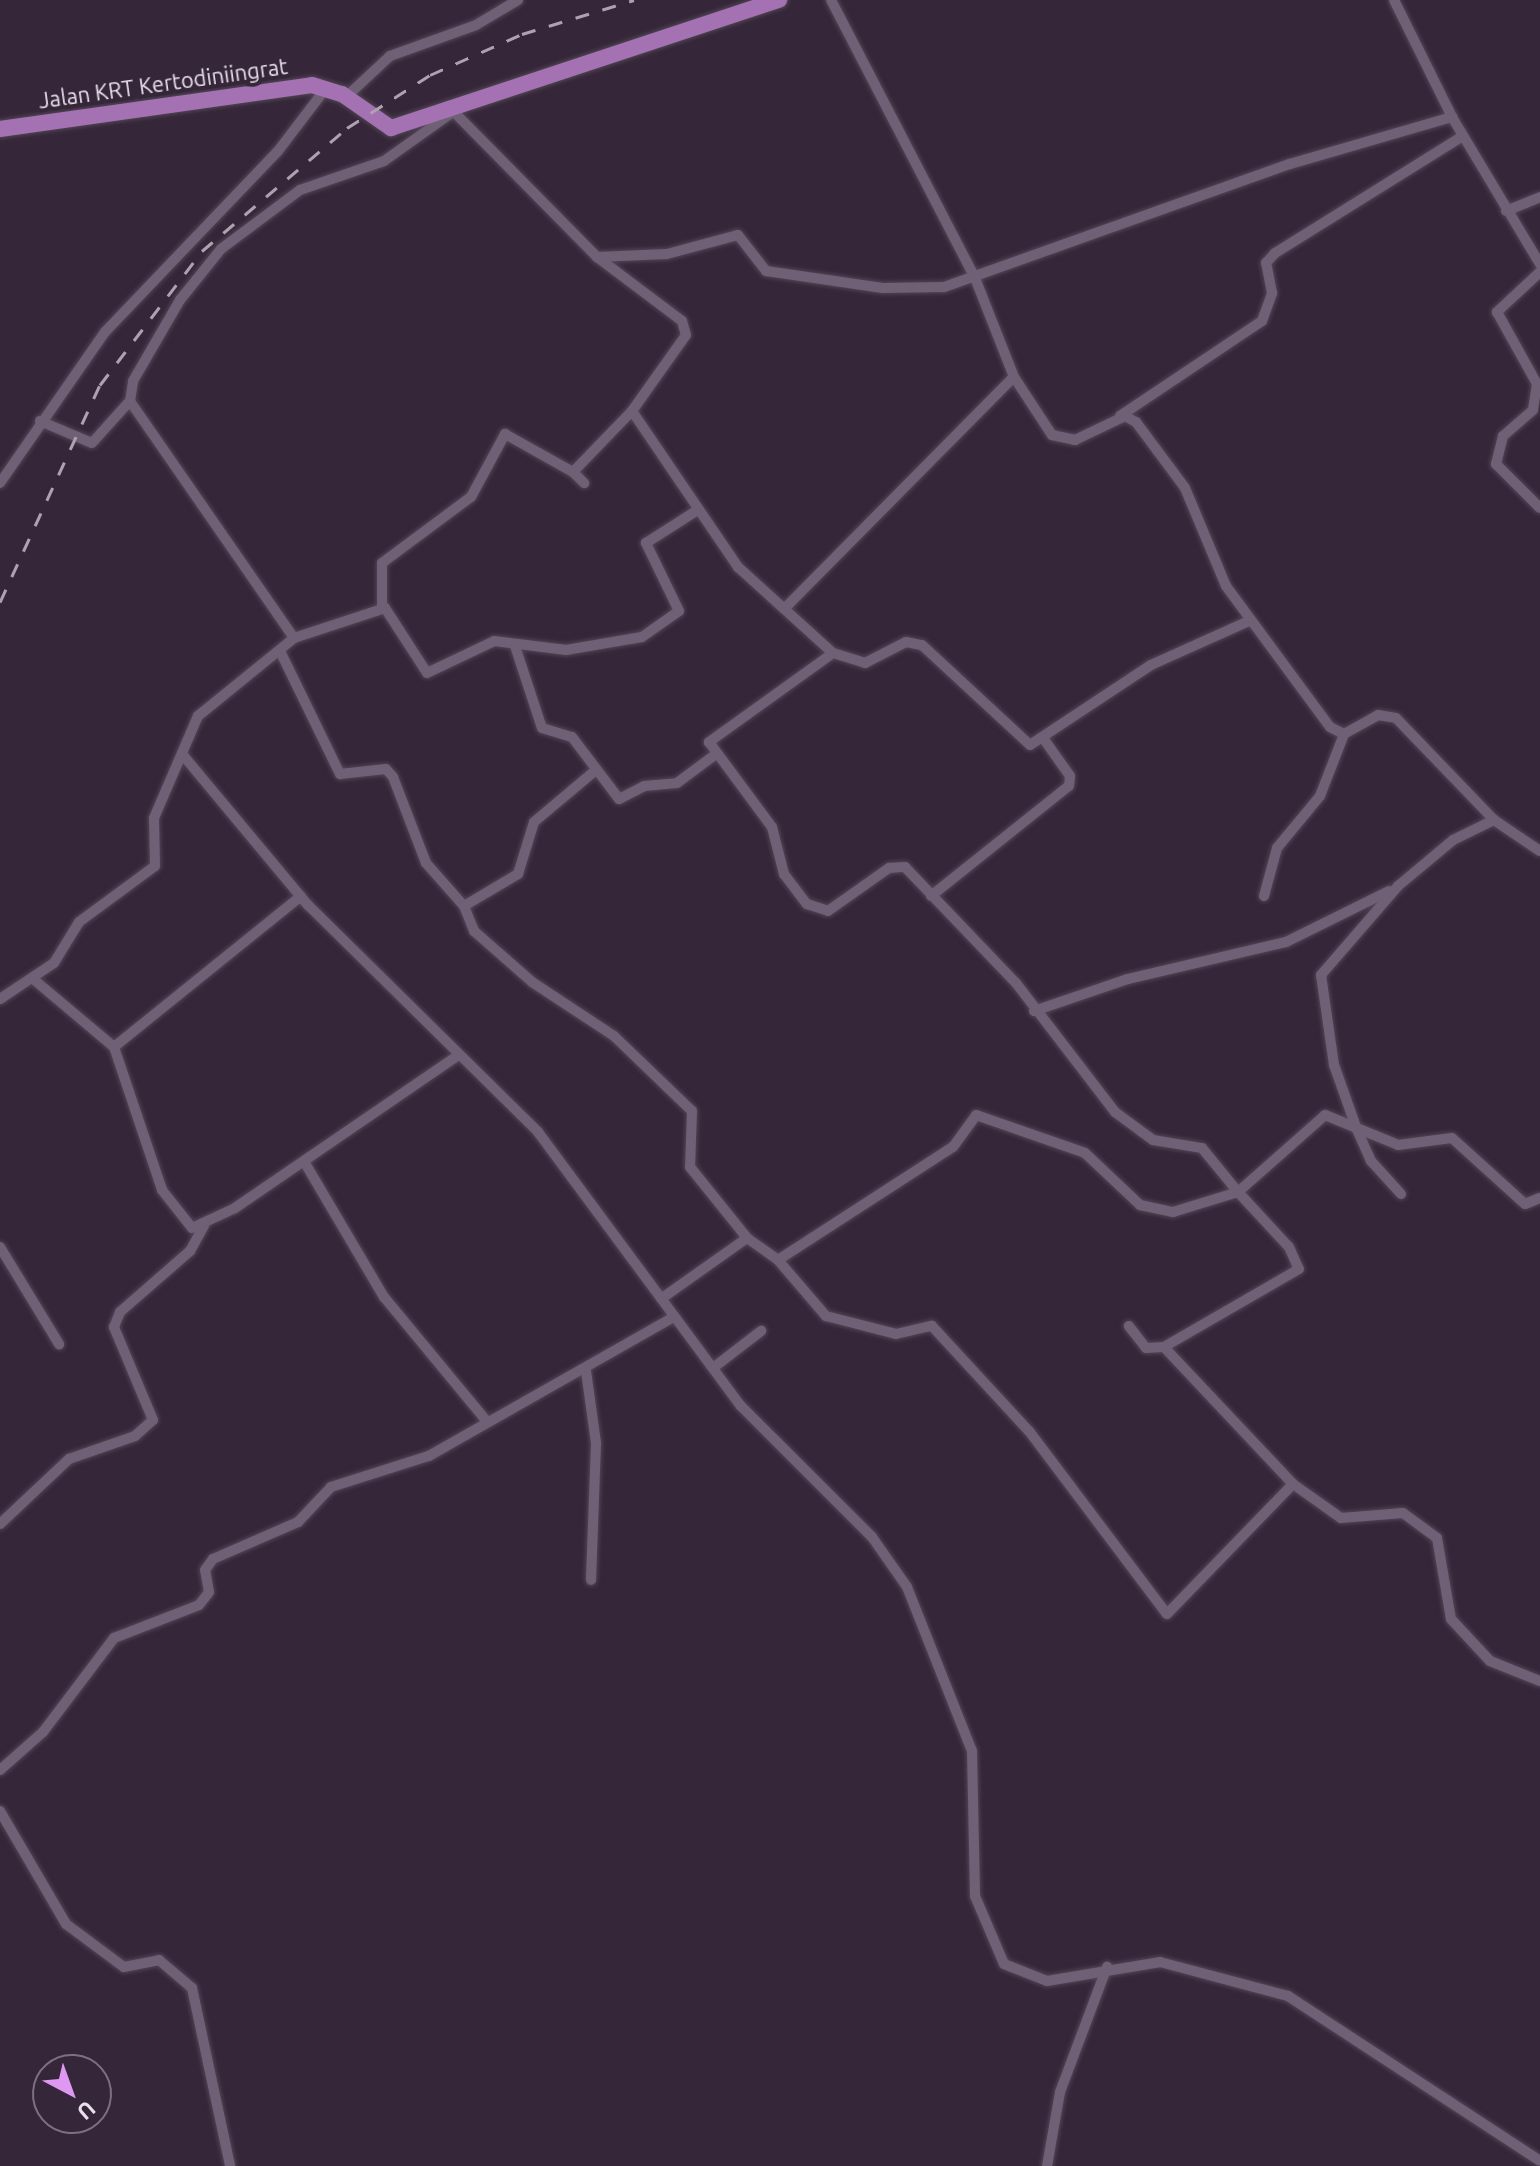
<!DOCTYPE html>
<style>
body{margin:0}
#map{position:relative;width:1540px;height:2166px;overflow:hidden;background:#352739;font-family:Ubuntu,sans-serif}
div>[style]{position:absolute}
.roads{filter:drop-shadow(0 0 2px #524555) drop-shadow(0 0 2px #524555)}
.street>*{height:10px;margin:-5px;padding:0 5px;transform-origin:5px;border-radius:5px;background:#706075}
.primary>*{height:16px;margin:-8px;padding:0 8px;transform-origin:8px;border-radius:8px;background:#a472b2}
.rail>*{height:3px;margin-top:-1.5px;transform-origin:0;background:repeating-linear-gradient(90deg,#aea2b0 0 14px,transparent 0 28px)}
span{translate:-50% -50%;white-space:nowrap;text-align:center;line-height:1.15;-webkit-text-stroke:8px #352739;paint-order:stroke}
.street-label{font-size:22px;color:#eae0ec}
.north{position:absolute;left:32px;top:2054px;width:80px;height:80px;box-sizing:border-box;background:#352739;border:2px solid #7d7181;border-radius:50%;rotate:139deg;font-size:22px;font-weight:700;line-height:32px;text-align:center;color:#eae0ec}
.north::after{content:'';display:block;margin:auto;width:28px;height:36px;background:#de98f2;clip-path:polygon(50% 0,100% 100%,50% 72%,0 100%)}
</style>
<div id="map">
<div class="roads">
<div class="street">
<div style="left:831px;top:0;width:313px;rotate:62.6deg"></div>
<div style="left:975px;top:278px;width:106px;rotate:68.5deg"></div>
<div style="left:1014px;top:377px;width:69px;rotate:56.8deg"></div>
<div style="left:1052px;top:435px;width:24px;rotate:12deg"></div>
<div style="left:1075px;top:440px;width:55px;rotate:-25.6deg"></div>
<div style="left:1125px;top:416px;width:13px;rotate:29deg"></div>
<div style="left:1136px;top:422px;width:82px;rotate:53.4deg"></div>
<div style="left:1185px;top:488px;width:106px;rotate:67.3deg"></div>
<div style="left:1226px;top:586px;width:175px;rotate:53.6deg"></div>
<div style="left:1330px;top:727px;width:16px;rotate:27deg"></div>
<div style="left:1344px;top:734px;width:39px;rotate:-29deg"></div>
<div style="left:1378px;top:715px;width:18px;rotate:9deg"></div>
<div style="left:1396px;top:718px;width:141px;rotate:46.1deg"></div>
<div style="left:1494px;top:820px;width:55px;rotate:34deg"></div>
<div style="left:1394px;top:0;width:131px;rotate:63.6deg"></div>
<div style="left:1452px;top:117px;width:171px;rotate:59.1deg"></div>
<div style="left:346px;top:97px;width:60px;rotate:-43deg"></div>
<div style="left:390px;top:56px;width:91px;rotate:-19.8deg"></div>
<div style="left:476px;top:25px;width:49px;rotate:-30.8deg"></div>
<div style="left:1506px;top:211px;width:37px;rotate:-22deg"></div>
<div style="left:597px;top:257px;width:70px;rotate:-2.5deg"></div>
<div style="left:667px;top:254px;width:73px;rotate:-15deg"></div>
<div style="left:738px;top:235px;width:46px;rotate:52.1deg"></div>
<div style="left:766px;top:271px;width:118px;rotate:8.3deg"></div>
<div style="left:883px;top:288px;width:61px;rotate:-0.9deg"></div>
<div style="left:944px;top:287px;width:367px;rotate:-19.6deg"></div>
<div style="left:1290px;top:164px;width:169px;rotate:-16.2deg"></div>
<div style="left:1540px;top:272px;width:59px;rotate:137.1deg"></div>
<div style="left:1497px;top:312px;width:82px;rotate:60.9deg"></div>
<div style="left:1537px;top:384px;width:26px;rotate:99deg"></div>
<div style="left:1533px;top:410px;width:40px;rotate:139deg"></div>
<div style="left:1503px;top:436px;width:29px;rotate:104deg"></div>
<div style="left:1496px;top:464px;width:62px;rotate:45deg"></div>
<div style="left:632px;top:411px;width:189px;rotate:55.8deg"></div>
<div style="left:738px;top:567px;width:128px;rotate:42.2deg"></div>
<div style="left:833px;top:653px;width:34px;rotate:17deg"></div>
<div style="left:865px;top:663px;width:46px;rotate:-27.1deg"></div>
<div style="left:906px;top:642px;width:16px;rotate:11deg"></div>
<div style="left:922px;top:645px;width:147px;rotate:42.8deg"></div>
<div style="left:1030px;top:745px;width:145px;rotate:-33.5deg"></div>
<div style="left:1151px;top:665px;width:107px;rotate:-24.2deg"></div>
<div style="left:1120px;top:416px;width:171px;rotate:-33.8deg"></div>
<div style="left:1262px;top:321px;width:30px;rotate:-70deg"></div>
<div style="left:1272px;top:293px;width:31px;rotate:-101deg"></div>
<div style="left:1266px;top:263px;width:13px;rotate:-48deg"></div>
<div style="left:1275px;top:253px;width:221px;rotate:-31.9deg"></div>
<div style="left:40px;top:421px;width:56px;rotate:22.9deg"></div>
<div style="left:92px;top:443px;width:57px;rotate:-47.9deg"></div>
<div style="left:130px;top:401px;width:20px;rotate:-81deg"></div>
<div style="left:133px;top:381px;width:94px;rotate:-59.9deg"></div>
<div style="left:180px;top:300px;width:65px;rotate:-51.2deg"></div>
<div style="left:221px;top:249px;width:99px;rotate:-36.8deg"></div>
<div style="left:300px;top:190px;width:89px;rotate:-19deg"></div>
<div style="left:384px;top:161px;width:85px;rotate:-35.4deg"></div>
<div style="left:573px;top:472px;width:16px;rotate:45deg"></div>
<div style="left:0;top:483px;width:184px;rotate:-55.2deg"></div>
<div style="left:105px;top:332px;width:250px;rotate:-46.3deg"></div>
<div style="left:278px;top:151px;width:79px;rotate:-52.7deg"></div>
<div style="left:787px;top:606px;width:322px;rotate:-45.3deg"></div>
<div style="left:382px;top:608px;width:45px;rotate:-90deg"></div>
<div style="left:382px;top:563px;width:111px;rotate:-36.6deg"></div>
<div style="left:471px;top:497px;width:72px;rotate:-61.6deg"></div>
<div style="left:505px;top:434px;width:78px;rotate:29.2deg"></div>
<div style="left:573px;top:472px;width:85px;rotate:-46deg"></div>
<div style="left:632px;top:411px;width:93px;rotate:-54.6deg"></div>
<div style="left:686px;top:335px;width:15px;rotate:-106deg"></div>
<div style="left:682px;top:321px;width:106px;rotate:-143deg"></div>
<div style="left:597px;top:257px;width:212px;rotate:-134.6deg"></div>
<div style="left:294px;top:638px;width:96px;rotate:-18.2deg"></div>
<div style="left:385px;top:608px;width:77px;rotate:57.1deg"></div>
<div style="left:427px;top:673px;width:74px;rotate:-25.5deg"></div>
<div style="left:494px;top:641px;width:73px;rotate:7.1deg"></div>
<div style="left:566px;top:650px;width:77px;rotate:-9.7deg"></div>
<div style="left:642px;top:637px;width:45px;rotate:-35.1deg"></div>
<div style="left:679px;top:611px;width:76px;rotate:-115.9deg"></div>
<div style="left:646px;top:543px;width:59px;rotate:-32.6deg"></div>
<div style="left:515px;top:646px;width:86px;rotate:71.8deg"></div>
<div style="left:542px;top:728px;width:31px;rotate:17deg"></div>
<div style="left:572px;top:737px;width:78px;rotate:52.8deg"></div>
<div style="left:619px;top:799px;width:28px;rotate:-27deg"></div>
<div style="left:644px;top:786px;width:33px;rotate:-5deg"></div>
<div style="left:677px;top:783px;width:49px;rotate:-36.6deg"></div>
<div style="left:280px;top:651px;width:137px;rotate:64deg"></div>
<div style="left:340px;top:774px;width:46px;rotate:-6.2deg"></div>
<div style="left:386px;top:769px;width:11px;rotate:49deg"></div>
<div style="left:393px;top:777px;width:92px;rotate:69deg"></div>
<div style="left:426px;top:863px;width:57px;rotate:48.5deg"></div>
<div style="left:464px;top:906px;width:27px;rotate:68deg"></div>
<div style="left:474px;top:931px;width:77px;rotate:41.3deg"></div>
<div style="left:532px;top:982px;width:98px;rotate:33.4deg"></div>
<div style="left:614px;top:1036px;width:108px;rotate:43.9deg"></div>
<div style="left:692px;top:1111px;width:56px;rotate:92deg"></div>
<div style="left:690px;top:1167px;width:91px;rotate:51.2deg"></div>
<div style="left:747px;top:1238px;width:105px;rotate:144.7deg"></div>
<div style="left:833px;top:653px;width:153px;rotate:144.3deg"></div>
<div style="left:709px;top:742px;width:106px;rotate:53.5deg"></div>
<div style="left:772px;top:827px;width:49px;rotate:75.7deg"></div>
<div style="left:784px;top:874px;width:38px;rotate:53deg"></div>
<div style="left:807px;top:904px;width:22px;rotate:18deg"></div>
<div style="left:828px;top:911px;width:75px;rotate:-35.2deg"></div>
<div style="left:889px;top:868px;width:16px;rotate:-4deg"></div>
<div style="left:905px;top:867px;width:161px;rotate:46.3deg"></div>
<div style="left:1016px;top:983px;width:163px;rotate:52.5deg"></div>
<div style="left:1115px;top:1112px;width:47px;rotate:36.4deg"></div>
<div style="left:1153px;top:1140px;width:50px;rotate:9.3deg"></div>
<div style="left:1202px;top:1148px;width:57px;rotate:50.7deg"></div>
<div style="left:1238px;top:1192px;width:116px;rotate:-41.5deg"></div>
<div style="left:1325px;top:1115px;width:79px;rotate:22.3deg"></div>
<div style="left:1398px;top:1145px;width:54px;rotate:-7.4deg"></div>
<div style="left:1452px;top:1138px;width:98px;rotate:42.1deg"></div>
<div style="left:1525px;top:1204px;width:16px;rotate:-22deg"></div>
<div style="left:182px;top:754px;width:197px;rotate:50.2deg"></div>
<div style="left:308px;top:905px;width:323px;rotate:44.6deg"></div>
<div style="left:538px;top:1132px;width:341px;rotate:53.5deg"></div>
<div style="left:741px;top:1406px;width:185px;rotate:45deg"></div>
<div style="left:872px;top:1537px;width:61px;rotate:55deg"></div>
<div style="left:907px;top:1587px;width:176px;rotate:68.4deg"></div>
<div style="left:972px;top:1751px;width:145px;rotate:88.8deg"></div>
<div style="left:975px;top:1896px;width:74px;rotate:66.9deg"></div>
<div style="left:1004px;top:1964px;width:46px;rotate:21.6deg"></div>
<div style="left:1047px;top:1981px;width:115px;rotate:-9.5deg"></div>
<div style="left:1160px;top:1962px;width:132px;rotate:14.9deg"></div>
<div style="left:1288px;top:1996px;width:301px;rotate:33.2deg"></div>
<div style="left:931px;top:896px;width:176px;rotate:-38.6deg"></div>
<div style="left:1069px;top:786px;width:10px;rotate:-84deg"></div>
<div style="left:1070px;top:776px;width:47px;rotate:-125.4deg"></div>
<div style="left:1264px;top:896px;width:50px;rotate:-74.8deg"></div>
<div style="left:1277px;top:848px;width:67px;rotate:-50.4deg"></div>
<div style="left:1320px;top:796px;width:66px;rotate:-68.8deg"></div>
<div style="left:464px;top:906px;width:63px;rotate:-30.7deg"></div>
<div style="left:518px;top:874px;width:54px;rotate:-72.9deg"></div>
<div style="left:534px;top:822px;width:81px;rotate:-40deg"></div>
<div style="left:32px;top:978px;width:107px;rotate:40.1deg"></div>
<div style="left:114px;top:1047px;width:151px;rotate:71.4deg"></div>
<div style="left:162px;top:1190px;width:48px;rotate:51.7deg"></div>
<div style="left:192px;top:1228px;width:47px;rotate:-24.9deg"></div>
<div style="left:235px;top:1208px;width:269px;rotate:-34.4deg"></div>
<div style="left:0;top:999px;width:65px;rotate:-33.7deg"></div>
<div style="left:54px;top:963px;width:48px;rotate:-58.6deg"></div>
<div style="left:79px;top:922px;width:94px;rotate:-36.4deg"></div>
<div style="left:155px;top:866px;width:48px;rotate:-91.2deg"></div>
<div style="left:154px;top:818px;width:111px;rotate:-66.7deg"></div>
<div style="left:198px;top:716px;width:124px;rotate:-39.1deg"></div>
<div style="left:294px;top:638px;width:288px;rotate:-124.7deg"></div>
<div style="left:1034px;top:1011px;width:99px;rotate:-18.8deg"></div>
<div style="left:1128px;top:979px;width:162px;rotate:-13.2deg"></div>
<div style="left:1286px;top:942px;width:115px;rotate:-26.3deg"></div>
<div style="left:114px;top:1047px;width:240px;rotate:-38.9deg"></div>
<div style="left:305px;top:1163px;width:156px;rotate:59.5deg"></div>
<div style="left:384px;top:1297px;width:158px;rotate:50.4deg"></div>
<div style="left:1401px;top:1194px;width:45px;rotate:-132.3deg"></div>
<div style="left:1371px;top:1161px;width:37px;rotate:-114deg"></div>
<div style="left:1356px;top:1127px;width:66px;rotate:-109.5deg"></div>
<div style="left:1334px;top:1065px;width:91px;rotate:-98.2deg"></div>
<div style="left:1321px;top:975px;width:118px;rotate:-49.1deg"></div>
<div style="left:1398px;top:886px;width:72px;rotate:-39.9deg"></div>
<div style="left:1453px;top:840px;width:46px;rotate:-26deg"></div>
<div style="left:747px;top:1238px;width:38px;rotate:35deg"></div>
<div style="left:778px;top:1260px;width:208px;rotate:-32.9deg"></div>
<div style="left:953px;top:1147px;width:39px;rotate:-54deg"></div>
<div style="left:976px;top:1115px;width:115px;rotate:19.2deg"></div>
<div style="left:1085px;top:1153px;width:76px;rotate:43.4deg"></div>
<div style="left:1140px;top:1205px;width:34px;rotate:12deg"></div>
<div style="left:1173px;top:1212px;width:68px;rotate:-17.1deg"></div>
<div style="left:1238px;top:1192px;width:75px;rotate:47.2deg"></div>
<div style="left:1289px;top:1247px;width:24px;rotate:66deg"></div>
<div style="left:1299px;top:1269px;width:156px;rotate:150deg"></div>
<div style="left:1164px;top:1347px;width:18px;rotate:177deg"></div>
<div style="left:1146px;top:1348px;width:28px;rotate:-128deg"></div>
<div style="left:0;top:1247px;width:114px;rotate:58.7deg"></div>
<div style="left:778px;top:1260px;width:74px;rotate:49.4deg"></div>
<div style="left:826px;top:1316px;width:72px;rotate:14.4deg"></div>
<div style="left:896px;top:1334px;width:37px;rotate:-13deg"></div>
<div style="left:932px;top:1326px;width:143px;rotate:47.3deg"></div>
<div style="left:1029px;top:1431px;width:229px;rotate:53deg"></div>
<div style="left:1167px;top:1614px;width:181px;rotate:-45.9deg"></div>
<div style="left:1293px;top:1484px;width:188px;rotate:-133.3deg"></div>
<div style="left:713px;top:1368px;width:61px;rotate:-37.6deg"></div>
<div style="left:586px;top:1371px;width:73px;rotate:82.1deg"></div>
<div style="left:596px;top:1443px;width:137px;rotate:92.1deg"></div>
<div style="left:1293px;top:1484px;width:59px;rotate:35.3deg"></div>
<div style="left:1341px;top:1518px;width:62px;rotate:-4.6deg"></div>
<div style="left:1403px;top:1513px;width:42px;rotate:36.3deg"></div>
<div style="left:1437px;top:1538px;width:82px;rotate:80.2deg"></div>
<div style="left:1451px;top:1619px;width:57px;rotate:47.1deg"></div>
<div style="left:1490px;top:1661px;width:54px;rotate:21.8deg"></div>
<div style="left:0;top:1524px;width:95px;rotate:-43.3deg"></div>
<div style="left:69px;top:1459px;width:70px;rotate:-19.2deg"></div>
<div style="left:135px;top:1436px;width:24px;rotate:-42deg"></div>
<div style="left:153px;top:1420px;width:101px;rotate:-112.8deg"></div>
<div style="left:114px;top:1327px;width:16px;rotate:-68deg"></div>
<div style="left:120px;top:1312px;width:93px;rotate:-41.1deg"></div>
<div style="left:190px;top:1251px;width:29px;rotate:-61deg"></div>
<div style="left:0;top:1770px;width:57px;rotate:-41.5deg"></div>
<div style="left:43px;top:1732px;width:118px;rotate:-52.9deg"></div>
<div style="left:114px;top:1638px;width:91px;rotate:-21.2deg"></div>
<div style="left:199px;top:1605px;width:16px;rotate:-52deg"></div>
<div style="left:209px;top:1592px;width:22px;rotate:-100deg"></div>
<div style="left:205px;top:1570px;width:14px;rotate:-54deg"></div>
<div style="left:213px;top:1559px;width:93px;rotate:-23.5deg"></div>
<div style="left:298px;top:1522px;width:48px;rotate:-46.7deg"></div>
<div style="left:331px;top:1487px;width:103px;rotate:-17.6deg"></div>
<div style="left:429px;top:1456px;width:282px;rotate:-29.6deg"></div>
<div style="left:0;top:1811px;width:131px;rotate:59.7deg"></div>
<div style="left:66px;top:1924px;width:72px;rotate:36.6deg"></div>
<div style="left:124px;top:1967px;width:36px;rotate:-11deg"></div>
<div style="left:159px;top:1960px;width:43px;rotate:40.3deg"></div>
<div style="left:192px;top:1988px;width:182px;rotate:77.9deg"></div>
<div style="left:1047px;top:2166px;width:75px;rotate:-80deg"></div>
<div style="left:1060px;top:2092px;width:134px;rotate:-69.4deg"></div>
</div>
<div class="primary">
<div style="left:0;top:129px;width:315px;rotate:-8deg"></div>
<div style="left:312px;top:85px;width:31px;rotate:17deg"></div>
<div style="left:342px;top:94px;width:60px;rotate:34.8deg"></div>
<div style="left:391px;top:128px;width:409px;rotate:-18.3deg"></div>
</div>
</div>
<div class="rail">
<div style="left:0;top:602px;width:239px;rotate:-65.3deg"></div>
<div style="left:100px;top:385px;width:168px;rotate:-52.7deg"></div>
<div style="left:202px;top:251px;width:190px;rotate:-40.3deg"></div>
<div style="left:347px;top:128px;width:98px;rotate:-32.6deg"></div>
<div style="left:430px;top:75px;width:101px;rotate:-24deg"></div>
<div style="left:522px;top:34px;width:117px;rotate:-16.9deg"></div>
</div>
<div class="street-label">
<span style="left:163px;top:83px;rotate:-8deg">Jalan KRT Kertodiniingrat</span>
</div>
<div class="north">U</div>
</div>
